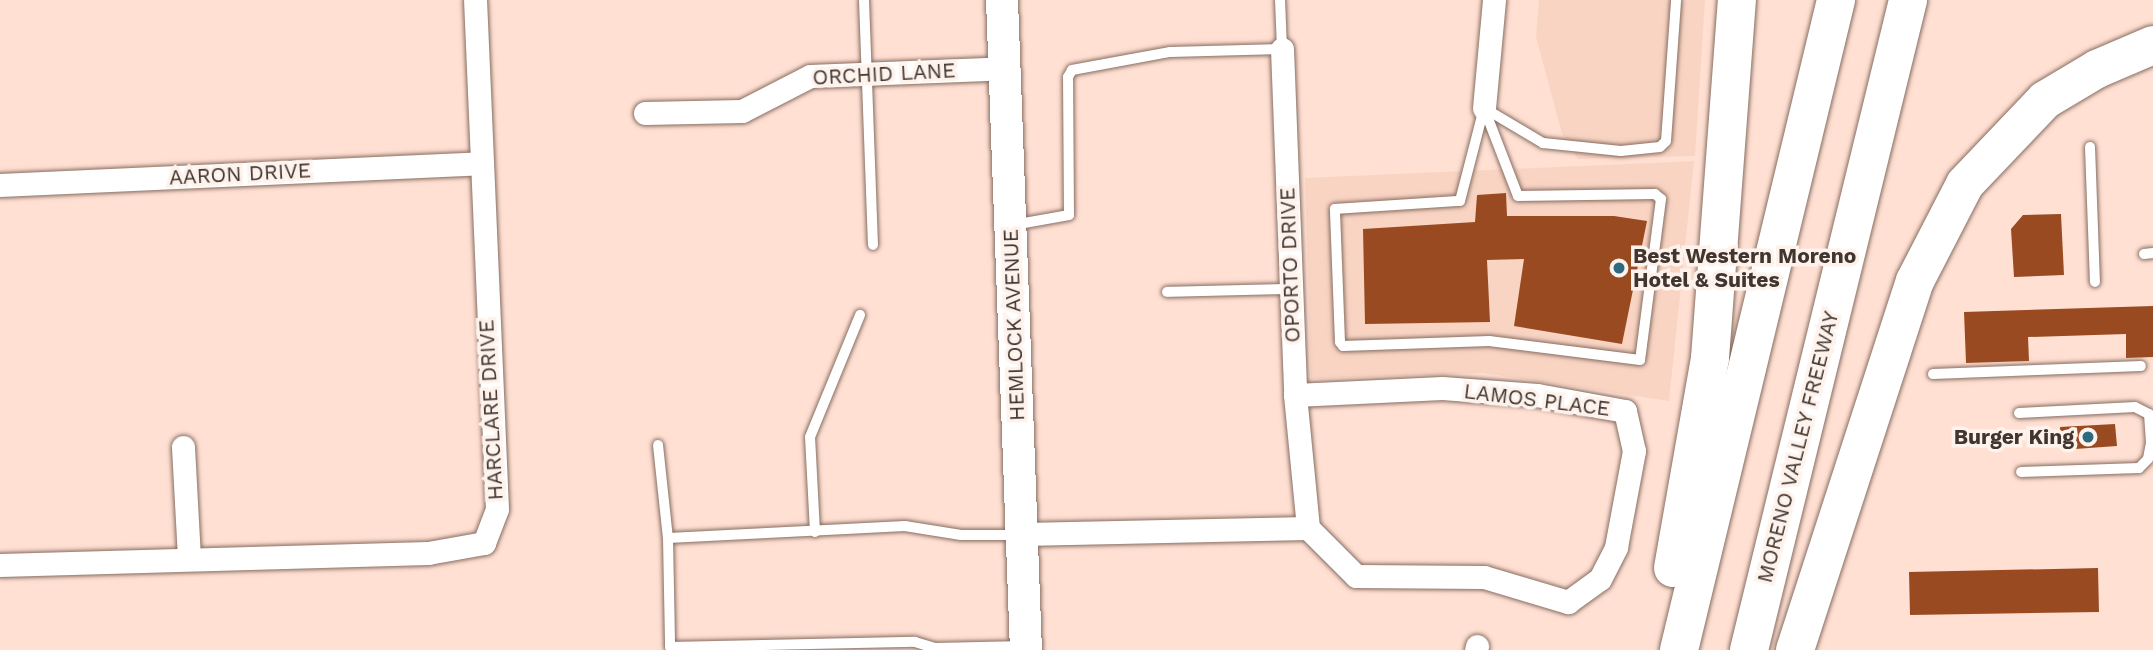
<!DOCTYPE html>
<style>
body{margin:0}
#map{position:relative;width:2153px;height:650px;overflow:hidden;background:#ffe0d3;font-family:"Work Sans",sans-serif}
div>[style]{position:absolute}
.built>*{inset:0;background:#f9d4c3}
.building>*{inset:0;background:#9a4a20}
.roads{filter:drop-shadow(0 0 2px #876d61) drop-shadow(0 0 2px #876d61)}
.lane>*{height:10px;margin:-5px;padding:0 5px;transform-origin:5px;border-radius:5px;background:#fff}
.street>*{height:23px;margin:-11.5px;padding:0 11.5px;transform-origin:11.5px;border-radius:11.5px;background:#fff}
.secondary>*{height:32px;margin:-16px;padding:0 16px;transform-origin:16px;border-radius:16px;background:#fff}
.highway>*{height:38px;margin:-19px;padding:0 19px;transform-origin:19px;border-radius:19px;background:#fff}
.dots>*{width:19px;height:19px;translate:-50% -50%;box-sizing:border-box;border:4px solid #fef2ec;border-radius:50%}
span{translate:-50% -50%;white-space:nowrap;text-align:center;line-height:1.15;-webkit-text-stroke:7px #fef2ec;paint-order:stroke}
.street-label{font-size:21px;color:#413530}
.poi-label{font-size:21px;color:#413530;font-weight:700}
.left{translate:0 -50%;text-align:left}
.right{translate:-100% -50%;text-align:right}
</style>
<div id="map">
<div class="built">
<div style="clip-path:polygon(1539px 0,1705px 0,1695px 156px,1578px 159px,1562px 134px,1536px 37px)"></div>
<div style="clip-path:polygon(1694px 161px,1669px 401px,1483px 373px,1311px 379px,1305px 178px)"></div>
</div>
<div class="building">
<div style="clip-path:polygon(1506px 193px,1507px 216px,1614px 216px,1647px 221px,1622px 344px,1514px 326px,1524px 259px,1487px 260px,1490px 322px,1365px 324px,1363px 229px,1475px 222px,1477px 195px)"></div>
<div style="clip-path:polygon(2061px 214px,2064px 275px,2014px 277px,2011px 229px,2023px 215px)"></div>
<div style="clip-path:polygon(2153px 306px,2153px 357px,2126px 358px,2126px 334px,2028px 337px,2029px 361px,1966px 363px,1964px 312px)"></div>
<div style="clip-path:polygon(2115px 424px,2117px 446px,2061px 450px,2060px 427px)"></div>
<div style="clip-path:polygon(2098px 568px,2099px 612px,1910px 615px,1909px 572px)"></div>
</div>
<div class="roads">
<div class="lane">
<div style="left:864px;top:0;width:245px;rotate:87.9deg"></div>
<div style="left:1484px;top:108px;width:94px;rotate:68.9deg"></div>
<div style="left:1518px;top:196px;width:137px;rotate:-0.8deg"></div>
<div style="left:1655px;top:194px;width:8px;rotate:40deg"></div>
<div style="left:1661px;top:199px;width:162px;rotate:97.4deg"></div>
<div style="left:1640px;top:360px;width:152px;rotate:-172.8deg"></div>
<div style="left:1489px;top:341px;width:146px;rotate:178deg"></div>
<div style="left:1343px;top:346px;width:5px;rotate:-127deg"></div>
<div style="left:1340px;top:342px;width:133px;rotate:-92.2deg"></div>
<div style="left:1335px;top:209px;width:125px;rotate:-3.7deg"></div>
<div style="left:1460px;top:201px;width:96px;rotate:-75.5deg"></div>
<div style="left:1484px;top:108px;width:69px;rotate:30.7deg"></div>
<div style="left:1543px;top:143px;width:78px;rotate:5.9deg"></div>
<div style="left:1621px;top:151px;width:39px;rotate:-6deg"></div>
<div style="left:1660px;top:147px;width:8px;rotate:-45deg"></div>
<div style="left:1666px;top:141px;width:141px;rotate:-85.9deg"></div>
<div style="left:2090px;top:147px;width:135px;rotate:87.9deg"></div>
<div style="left:1013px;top:225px;width:57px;rotate:-10.1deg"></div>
<div style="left:1069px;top:215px;width:138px;rotate:-90.4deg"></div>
<div style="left:1068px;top:77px;width:8px;rotate:-60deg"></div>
<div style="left:1072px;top:70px;width:100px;rotate:-10.4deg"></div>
<div style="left:1170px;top:52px;width:112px;rotate:-1.5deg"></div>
<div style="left:1282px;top:49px;width:49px;rotate:-92.3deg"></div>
<div style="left:2144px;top:254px;width:9px;rotate:-6deg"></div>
<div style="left:1167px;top:292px;width:123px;rotate:-1.4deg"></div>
<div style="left:1933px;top:374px;width:208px;rotate:-2.2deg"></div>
<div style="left:2019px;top:413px;width:116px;rotate:-3deg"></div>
<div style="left:2135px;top:407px;width:16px;rotate:27deg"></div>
<div style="left:2149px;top:414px;width:29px;rotate:86deg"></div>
<div style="left:2151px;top:443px;width:16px;rotate:101deg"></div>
<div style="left:2148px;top:459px;width:13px;rotate:135deg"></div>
<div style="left:2139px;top:468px;width:118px;rotate:178.1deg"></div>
<div style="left:658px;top:445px;width:94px;rotate:83.9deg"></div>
<div style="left:815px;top:532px;width:95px;rotate:-93deg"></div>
<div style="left:810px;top:437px;width:132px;rotate:-67.7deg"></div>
<div style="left:1019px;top:535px;width:58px;rotate:180deg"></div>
<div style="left:961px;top:535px;width:57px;rotate:-170.9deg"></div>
<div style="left:905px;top:526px;width:237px;rotate:177.1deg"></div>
<div style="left:668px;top:538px;width:109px;rotate:88.9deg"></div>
<div style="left:670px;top:647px;width:245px;rotate:-1.2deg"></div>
<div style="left:915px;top:642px;width:21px;rotate:17deg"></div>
<div style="left:935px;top:648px;width:90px;rotate:-1.3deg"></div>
</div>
<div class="street">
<div style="left:1282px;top:49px;width:346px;rotate:87.8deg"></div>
<div style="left:1295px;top:395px;width:134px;rotate:84.4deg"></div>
<div style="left:1484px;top:108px;width:108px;rotate:-84.7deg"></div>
<div style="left:645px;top:113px;width:97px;rotate:-1.2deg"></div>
<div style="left:742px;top:111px;width:76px;rotate:-27.2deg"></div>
<div style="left:810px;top:76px;width:195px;rotate:-2.3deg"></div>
<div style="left:0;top:185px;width:481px;rotate:-2.6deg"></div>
<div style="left:183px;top:447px;width:110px;rotate:86.9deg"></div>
<div style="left:1022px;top:534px;width:286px;rotate:-1.2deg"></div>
<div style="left:1308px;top:528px;width:68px;rotate:45deg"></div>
<div style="left:1356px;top:576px;width:128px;rotate:0.4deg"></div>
<div style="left:1484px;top:577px;width:88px;rotate:16.6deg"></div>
<div style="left:1568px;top:602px;width:39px;rotate:-36deg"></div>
<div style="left:1600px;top:579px;width:36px;rotate:-63deg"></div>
<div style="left:1616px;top:547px;width:98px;rotate:-79.4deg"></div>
<div style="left:1634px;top:451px;width:41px;rotate:-102.7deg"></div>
<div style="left:1625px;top:411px;width:89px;rotate:-169.7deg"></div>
<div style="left:1537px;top:395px;width:95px;rotate:-175.8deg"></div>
<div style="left:1442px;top:388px;width:147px;rotate:177.3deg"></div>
<div style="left:0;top:565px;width:428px;rotate:-1.6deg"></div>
<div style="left:428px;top:553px;width:57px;rotate:-10.1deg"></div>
<div style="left:484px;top:543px;width:36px;rotate:-69deg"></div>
<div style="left:497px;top:509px;width:509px;rotate:-92.47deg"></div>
<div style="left:1476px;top:650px;width:4px;rotate:-76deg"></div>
</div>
<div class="secondary">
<div style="left:1002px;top:0;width:650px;rotate:87.89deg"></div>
</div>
<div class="highway">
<div style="left:1673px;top:568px;width:213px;rotate:-80deg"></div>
<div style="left:1710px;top:358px;width:359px;rotate:-85.7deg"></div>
<div style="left:1679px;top:650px;width:669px;rotate:-76.42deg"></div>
<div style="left:1749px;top:650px;width:669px;rotate:-76.25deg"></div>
<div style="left:1795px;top:650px;width:388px;rotate:-72deg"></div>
<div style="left:1915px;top:281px;width:109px;rotate:-62.7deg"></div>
<div style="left:1965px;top:184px;width:116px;rotate:-46.4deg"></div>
<div style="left:2045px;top:100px;width:61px;rotate:-30.8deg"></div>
<div style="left:2097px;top:69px;width:61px;rotate:-23.2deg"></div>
</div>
</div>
<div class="dots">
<div style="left:1619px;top:268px;background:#2d6a80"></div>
<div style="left:2088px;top:437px;background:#2d6a80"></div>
</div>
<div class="street-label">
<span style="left:884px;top:74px;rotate:-3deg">ORCHID LANE</span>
<span style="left:240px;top:174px;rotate:-3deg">AARON DRIVE</span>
<span style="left:1290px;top:265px;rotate:-92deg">OPORTO DRIVE</span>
<span style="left:1014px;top:325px;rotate:-92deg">HEMLOCK AVENUE</span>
<span style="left:1537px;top:400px;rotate:7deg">LAMOS PLACE</span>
<span style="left:491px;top:410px;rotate:-93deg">HARCLARE DRIVE</span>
<span style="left:1798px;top:447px;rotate:-76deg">MORENO VALLEY FREEWAY</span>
</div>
<div class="poi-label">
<span class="left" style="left:1633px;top:268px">Best Western Moreno<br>Hotel &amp; Suites</span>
<span class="right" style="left:2074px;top:437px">Burger King</span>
</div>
</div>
